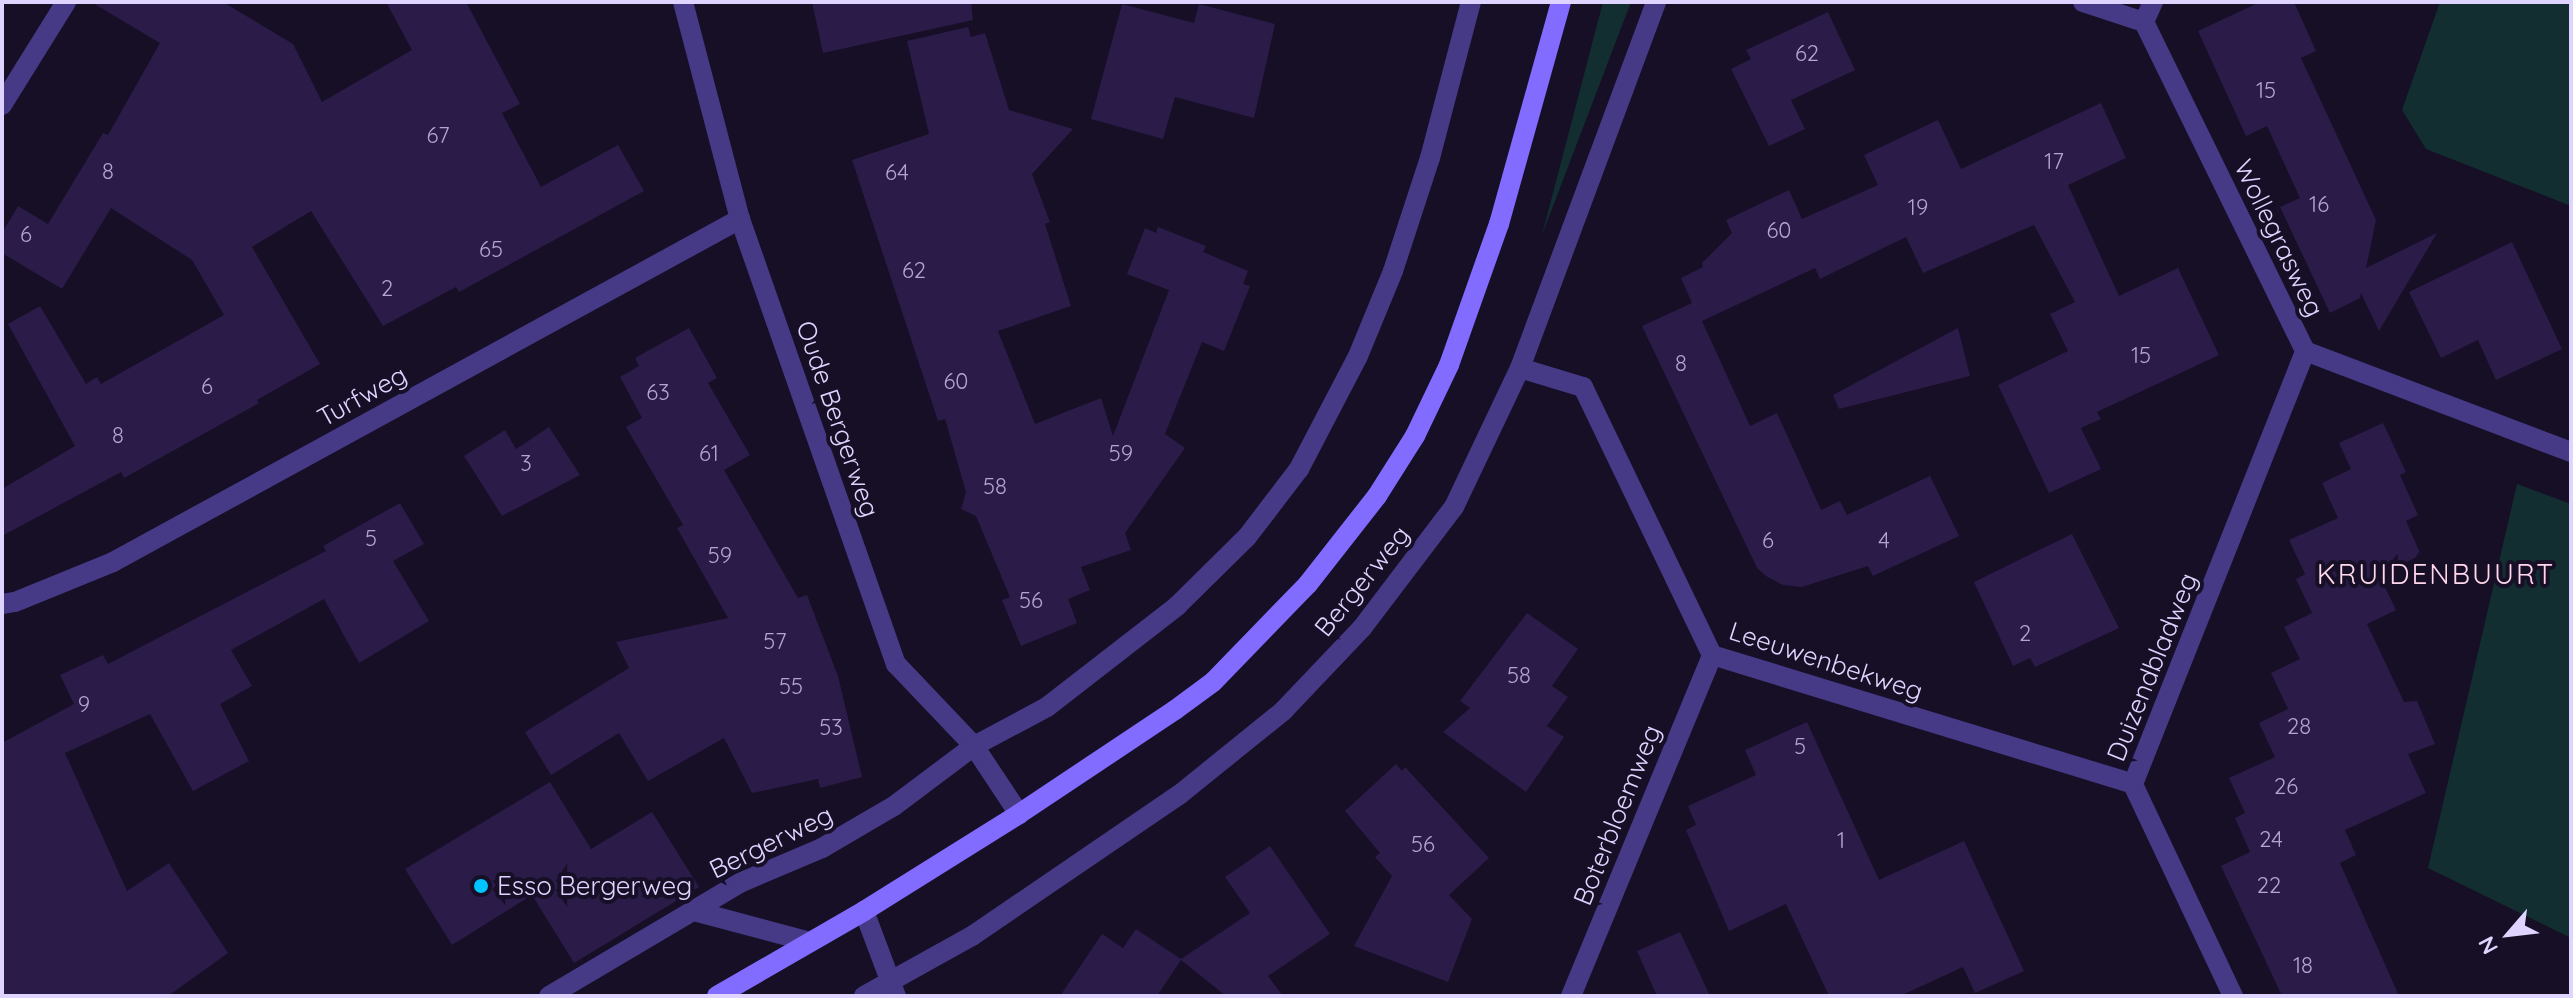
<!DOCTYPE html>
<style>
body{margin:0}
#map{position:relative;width:2573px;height:998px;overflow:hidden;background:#160f26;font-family:Quicksand,sans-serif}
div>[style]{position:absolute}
.green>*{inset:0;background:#122e31}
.building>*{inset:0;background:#2a1b48}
.minor>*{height:20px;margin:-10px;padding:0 10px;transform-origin:10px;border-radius:10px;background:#463986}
.secondary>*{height:20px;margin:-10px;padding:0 10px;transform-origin:10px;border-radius:10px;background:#826bff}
.dots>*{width:22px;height:22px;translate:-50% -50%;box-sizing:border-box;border:4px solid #160f26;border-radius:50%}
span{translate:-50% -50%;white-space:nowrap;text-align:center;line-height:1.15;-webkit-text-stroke:8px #160f26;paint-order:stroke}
.number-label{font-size:22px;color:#b2a6d1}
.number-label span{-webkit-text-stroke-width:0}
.street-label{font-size:26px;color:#dfd4ff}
.poi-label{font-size:26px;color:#dfd4ff}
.left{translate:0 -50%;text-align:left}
.neighbourhood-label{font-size:28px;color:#ffd6eb;letter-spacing:2px}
.frame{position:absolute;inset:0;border:4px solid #dfd4ff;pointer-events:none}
.north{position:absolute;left:2469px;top:894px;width:80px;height:80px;-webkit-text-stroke:6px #160f26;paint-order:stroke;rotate:242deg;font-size:22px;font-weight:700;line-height:32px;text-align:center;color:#dfd4ff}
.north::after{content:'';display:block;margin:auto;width:28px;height:36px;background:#dfd4ff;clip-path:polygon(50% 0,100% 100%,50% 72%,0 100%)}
</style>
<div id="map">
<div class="green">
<div style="clip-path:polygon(1603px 2px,1631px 2px,1542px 235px)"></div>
<div style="clip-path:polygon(2440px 2px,2571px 2px,2571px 206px,2426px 149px,2402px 110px)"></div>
<div style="clip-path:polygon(2517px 484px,2571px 504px,2571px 938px,2428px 868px)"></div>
</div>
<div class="building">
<div style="clip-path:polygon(91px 2px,223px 2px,293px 44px,322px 102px,412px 50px,386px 2px,466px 2px,520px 104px,502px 113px,541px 187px,618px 145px,644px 191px,459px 292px,456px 287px,383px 326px,311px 211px,252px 247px,320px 364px,257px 400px,259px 403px,124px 478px,121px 472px,2px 536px,2px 489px,75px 446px,8px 324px,40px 306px,86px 384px,97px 377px,101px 384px,224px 315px,192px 260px,111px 208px,62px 289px,2px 253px,2px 233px,18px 206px,48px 224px,103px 133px,108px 135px,160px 43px)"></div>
<div style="clip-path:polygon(812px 2px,971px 2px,973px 20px,823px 53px)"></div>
<div style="clip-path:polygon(2260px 2px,2294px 2px,2316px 51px,2301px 58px,2376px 220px,2366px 268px,2437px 233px,2379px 331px,2361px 293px,2360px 298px,2330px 313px,2280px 207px,2300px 198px,2267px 126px,2246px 136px,2198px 31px)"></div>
<div style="clip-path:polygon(1122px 4px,1194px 23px,1199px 4px,1275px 24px,1254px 118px,1175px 97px,1163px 139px,1091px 119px)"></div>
<div style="clip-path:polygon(1828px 12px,1855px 70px,1791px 100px,1805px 129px,1769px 146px,1731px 69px,1751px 59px,1746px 50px)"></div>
<div style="clip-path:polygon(968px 27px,971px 37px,985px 33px,1009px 110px,1073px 129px,1032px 174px,1050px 222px,1045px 224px,1071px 306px,998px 331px,1035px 424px,1101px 398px,1113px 436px,1169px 290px,1127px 274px,1145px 228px,1156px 233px,1158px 227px,1206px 246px,1203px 252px,1248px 271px,1243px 284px,1250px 286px,1224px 351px,1202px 342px,1165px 434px,1185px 448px,1125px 533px,1131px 550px,1081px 567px,1090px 590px,1068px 599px,1077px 623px,1021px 646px,1002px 600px,1010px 597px,976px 516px,961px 509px,966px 492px,945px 419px,938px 421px,852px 160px,929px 134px,907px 41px)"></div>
<div style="clip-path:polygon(2101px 103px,2126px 158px,2068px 185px,2119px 296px,2178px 268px,2219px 355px,2097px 412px,2101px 419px,2081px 428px,2101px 469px,2049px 493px,1998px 385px,2068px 351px,2050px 314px,2075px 302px,2034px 225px,1923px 273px,1906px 237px,1820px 279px,1815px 268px,1702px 321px,1750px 426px,1777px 413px,1821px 510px,1840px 501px,1847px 515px,1930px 476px,1959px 536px,1873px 576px,1868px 566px,1802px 587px,1783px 585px,1766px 576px,1757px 568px,1642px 326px,1692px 303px,1681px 278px,1703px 267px,1702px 263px,1732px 233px,1726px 220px,1789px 190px,1802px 219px,1878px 185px,1864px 155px,1938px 120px,1961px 169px)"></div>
<div style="clip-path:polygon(2512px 242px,2562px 349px,2496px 380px,2478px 340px,2441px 358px,2409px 292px)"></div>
<div style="clip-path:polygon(689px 328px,717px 378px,708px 383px,750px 455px,724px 470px,798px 598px,807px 595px,838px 676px,862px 777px,820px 788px,818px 779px,752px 793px,724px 738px,648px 781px,619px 733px,551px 775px,525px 732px,629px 668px,616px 642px,728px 618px,677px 528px,683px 525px,626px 427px,642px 418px,620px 377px,639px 366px,635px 358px)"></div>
<div style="clip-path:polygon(1958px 328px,1970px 376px,1839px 409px,1833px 395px)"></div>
<div style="clip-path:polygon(2383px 423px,2406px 472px,2400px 475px,2418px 515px,2406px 521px,2421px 555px,2379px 575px,2396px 610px,2367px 624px,2404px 702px,2417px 701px,2435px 744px,2408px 754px,2426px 793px,2345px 830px,2356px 855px,2340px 863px,2399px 996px,2282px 996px,2221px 866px,2250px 852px,2235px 818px,2245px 813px,2229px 778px,2275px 757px,2259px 723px,2288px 709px,2271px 673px,2300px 659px,2284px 627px,2312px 613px,2296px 579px,2305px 574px,2289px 540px,2338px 518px,2322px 483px,2351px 469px,2339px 443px)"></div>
<div style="clip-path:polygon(549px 427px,580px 475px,502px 516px,464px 456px,505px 430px,516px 449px)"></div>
<div style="clip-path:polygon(400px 503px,424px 544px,393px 561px,429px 621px,359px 663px,324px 599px,231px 650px,252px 686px,220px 704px,249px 761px,193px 791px,150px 714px,65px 753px,127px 891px,169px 863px,228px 953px,168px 996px,2px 996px,2px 743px,74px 704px,60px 675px,103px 655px,108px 664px,326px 551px,323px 546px)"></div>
<div style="clip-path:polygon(2072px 534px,2119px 628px,2035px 667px,2030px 658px,2013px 666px,1974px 582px)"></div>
<div style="clip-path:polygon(1527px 613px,1578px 649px,1552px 686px,1568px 697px,1547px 726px,1564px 737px,1526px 792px,1443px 732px,1470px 708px,1460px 701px)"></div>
<div style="clip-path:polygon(1807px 722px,1879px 880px,1964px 841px,2024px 971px,1975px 993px,1963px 967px,1900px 996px,1829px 996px,1786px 904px,1729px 931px,1686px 830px,1696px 825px,1688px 806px,1756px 775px,1745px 750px)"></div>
<div style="clip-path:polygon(1396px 764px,1402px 771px,1405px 767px,1489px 858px,1449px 895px,1472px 919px,1448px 982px,1354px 946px,1392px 876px,1375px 857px,1380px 853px,1345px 811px)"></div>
<div style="clip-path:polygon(550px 782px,591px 849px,652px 812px,699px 887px,574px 963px,532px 895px,452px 945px,405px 869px)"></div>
<div style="clip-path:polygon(1270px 846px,1330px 934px,1268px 976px,1283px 996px,1226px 996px,1181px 960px,1157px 996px,1060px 996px,1102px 934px,1123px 948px,1136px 929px,1181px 959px,1250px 913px,1225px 877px)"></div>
<div style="clip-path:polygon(1680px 932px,1699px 972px,1710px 996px,1657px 996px,1637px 951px)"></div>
</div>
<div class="minor">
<div style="left:683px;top:2px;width:224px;rotate:75.3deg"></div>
<div style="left:740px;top:219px;width:472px;rotate:70.7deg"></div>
<div style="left:896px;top:664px;width:113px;rotate:46.4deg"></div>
<div style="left:974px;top:746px;width:82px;rotate:56.5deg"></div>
<div style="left:2083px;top:2px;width:64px;rotate:18.2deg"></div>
<div style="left:2144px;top:22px;width:366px;rotate:63.9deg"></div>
<div style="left:2305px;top:351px;width:285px;rotate:20.8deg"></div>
<div style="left:2144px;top:22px;width:22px;rotate:-66deg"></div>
<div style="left:2px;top:105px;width:121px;rotate:-58.1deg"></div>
<div style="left:1520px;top:368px;width:66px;rotate:16.8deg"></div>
<div style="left:1583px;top:387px;width:297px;rotate:64.3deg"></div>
<div style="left:1712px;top:655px;width:440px;rotate:17deg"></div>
<div style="left:2px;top:604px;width:13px;rotate:-9deg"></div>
<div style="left:15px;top:602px;width:106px;rotate:-22.2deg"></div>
<div style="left:113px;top:562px;width:715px;rotate:-28.68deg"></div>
<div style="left:694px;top:911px;width:117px;rotate:14.9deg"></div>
<div style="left:864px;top:911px;width:91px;rotate:69.4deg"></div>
<div style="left:549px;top:996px;width:224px;rotate:-30.6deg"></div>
<div style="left:742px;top:882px;width:87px;rotate:-23deg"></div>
<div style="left:822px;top:848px;width:83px;rotate:-30.3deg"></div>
<div style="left:894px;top:806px;width:100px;rotate:-36.9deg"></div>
<div style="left:974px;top:746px;width:83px;rotate:-28.1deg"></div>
<div style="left:1047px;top:707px;width:165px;rotate:-37.8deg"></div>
<div style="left:1177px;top:606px;width:98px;rotate:-44.6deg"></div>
<div style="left:1247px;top:537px;width:86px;rotate:-52.6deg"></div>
<div style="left:1299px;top:469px;width:127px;rotate:-62.4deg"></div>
<div style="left:1358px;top:356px;width:92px;rotate:-67.6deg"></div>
<div style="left:1393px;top:271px;width:119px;rotate:-71.9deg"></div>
<div style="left:1430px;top:158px;width:161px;rotate:-75.3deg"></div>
<div style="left:864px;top:996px;width:124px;rotate:-29.1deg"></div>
<div style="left:972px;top:936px;width:250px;rotate:-34.3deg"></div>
<div style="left:1179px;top:795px;width:134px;rotate:-38.9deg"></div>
<div style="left:1283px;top:711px;width:115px;rotate:-46.4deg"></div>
<div style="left:1362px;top:628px;width:152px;rotate:-52.8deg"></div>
<div style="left:1454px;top:507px;width:154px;rotate:-64.6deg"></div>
<div style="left:1520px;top:368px;width:390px;rotate:-69.6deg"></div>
<div style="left:1571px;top:996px;width:369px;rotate:-67.5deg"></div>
<div style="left:2233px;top:996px;width:234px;rotate:-115.3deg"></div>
<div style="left:2133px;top:784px;width:466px;rotate:-68.3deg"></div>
</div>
<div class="secondary">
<div style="left:717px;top:996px;width:170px;rotate:-30deg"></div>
<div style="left:864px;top:911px;width:183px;rotate:-32deg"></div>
<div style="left:1019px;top:814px;width:187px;rotate:-33.7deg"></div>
<div style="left:1175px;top:710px;width:47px;rotate:-36.4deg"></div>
<div style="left:1213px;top:682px;width:136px;rotate:-45.9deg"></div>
<div style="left:1308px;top:584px;width:112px;rotate:-51.9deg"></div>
<div style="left:1377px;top:496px;width:71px;rotate:-57.7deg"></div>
<div style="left:1415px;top:436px;width:79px;rotate:-64.4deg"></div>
<div style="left:1449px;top:365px;width:150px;rotate:-70.5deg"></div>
<div style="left:1499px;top:224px;width:230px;rotate:-74.4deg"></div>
</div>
<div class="dots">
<div style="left:481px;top:886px;background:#00c4ff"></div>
</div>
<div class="number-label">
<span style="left:1807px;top:54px">62</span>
<span style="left:2266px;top:91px">15</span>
<span style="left:438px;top:136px">67</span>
<span style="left:2054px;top:162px">17</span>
<span style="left:108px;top:172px">8</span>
<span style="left:897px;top:173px">64</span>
<span style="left:2319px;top:205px">16</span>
<span style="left:1918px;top:208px">19</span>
<span style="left:1779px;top:231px">60</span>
<span style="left:26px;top:235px">6</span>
<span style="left:491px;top:250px">65</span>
<span style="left:914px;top:271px">62</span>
<span style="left:387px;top:289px">2</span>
<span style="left:2141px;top:356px">15</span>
<span style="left:1681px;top:364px">8</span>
<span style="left:956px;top:382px">60</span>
<span style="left:207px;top:387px">6</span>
<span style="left:658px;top:393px">63</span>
<span style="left:118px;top:436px">8</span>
<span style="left:709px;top:454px">61</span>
<span style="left:1121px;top:454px">59</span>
<span style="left:526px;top:464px">3</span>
<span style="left:995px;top:487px">58</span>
<span style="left:371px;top:539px">5</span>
<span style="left:1768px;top:541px">6</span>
<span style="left:1884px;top:541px">4</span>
<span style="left:720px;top:556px">59</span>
<span style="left:1031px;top:601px">56</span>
<span style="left:2025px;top:634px">2</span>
<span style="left:775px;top:642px">57</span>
<span style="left:1519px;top:676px">58</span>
<span style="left:791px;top:687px">55</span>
<span style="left:84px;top:705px">9</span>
<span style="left:2299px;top:727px">28</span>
<span style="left:831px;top:728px">53</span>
<span style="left:1800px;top:747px">5</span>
<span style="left:2286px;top:787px">26</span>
<span style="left:2271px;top:840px">24</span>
<span style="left:1841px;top:841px">1</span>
<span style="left:1423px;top:845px">56</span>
<span style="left:2269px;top:886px">22</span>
<span style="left:2303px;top:966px">18</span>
</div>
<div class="street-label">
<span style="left:2279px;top:238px;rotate:64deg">Wollegrasweg</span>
<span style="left:362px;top:396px;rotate:-29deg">Turfweg</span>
<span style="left:838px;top:419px;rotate:71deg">Oude Bergerweg</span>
<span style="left:1362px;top:581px;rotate:-51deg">Bergerweg</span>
<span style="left:1826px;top:661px;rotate:18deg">Leeuwenbekweg</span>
<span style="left:2152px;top:667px;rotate:-68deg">Duizendbladweg</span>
<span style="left:1617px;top:815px;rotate:-68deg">Boterbloemweg</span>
<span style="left:771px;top:842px;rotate:-26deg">Bergerweg</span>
</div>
<div class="poi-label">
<span class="left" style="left:497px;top:886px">Esso Bergerweg</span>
</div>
<div class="neighbourhood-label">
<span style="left:2436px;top:574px">KRUIDENBUURT</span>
</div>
<div class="frame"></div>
<div class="north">N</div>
</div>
